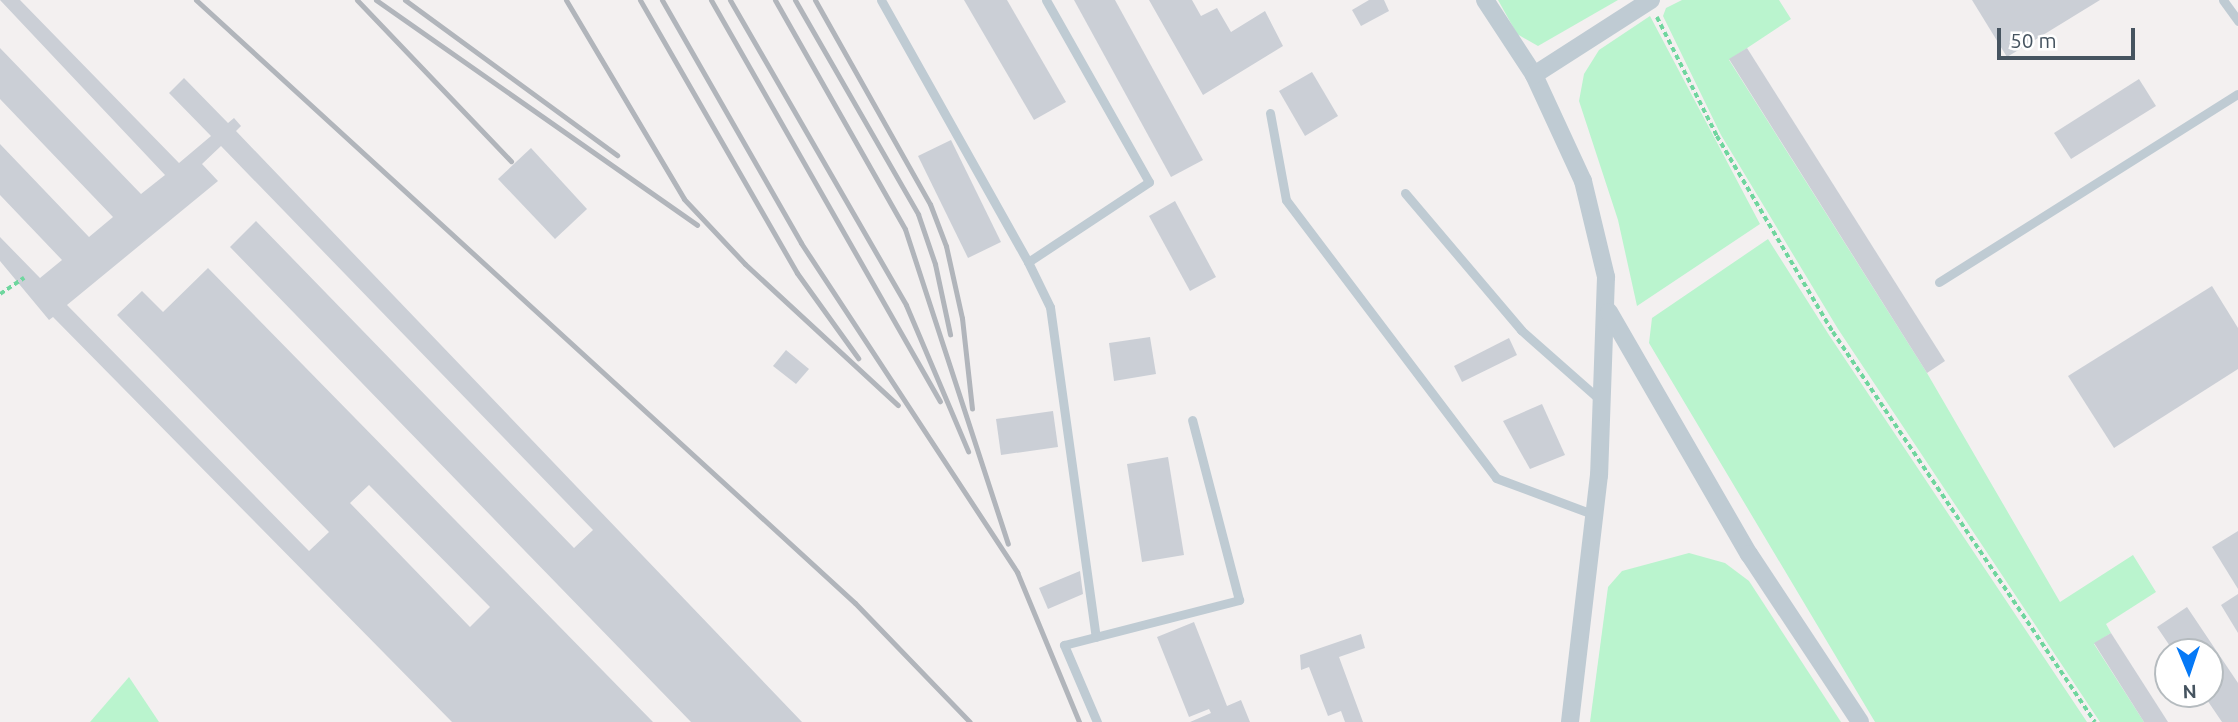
<!DOCTYPE html>
<style>
body{margin:0}
#map{position:relative;width:2238px;height:722px;overflow:hidden;background:#f3f0f0;font-family:Ubuntu,sans-serif}
div>[style]{position:absolute}
.green>*{inset:0;background:#baf4ce}
.building>*{inset:0;background:#cbcfd6}
.path>*{height:3.5px;margin-top:-1.75px;transform-origin:0;background:repeating-linear-gradient(90deg,#6fd69e 0 5px,transparent 0 8.5px)}
.lane>*{height:9px;margin:-4.5px;padding:0 4.5px;transform-origin:4.5px;border-radius:4.5px;background:#bfcbd3}
.street>*{height:18px;margin:-9px;padding:0 9px;transform-origin:9px;border-radius:9px;background:#bfcbd3}
.rail>*{height:5px;margin:-2.5px;padding:0 2.5px;transform-origin:2.5px;border-radius:2.5px;background:#b1b5bb}
span{translate:-50% -50%;white-space:nowrap;text-align:center;line-height:1.15;-webkit-text-stroke:7px #fff;paint-order:stroke}
.north{position:absolute;left:2154px;top:638px;width:70px;height:70px;box-sizing:border-box;background:#fff;border:2px solid #b5bbbf;border-radius:50%;rotate:178deg;font-size:19px;font-weight:700;line-height:28px;text-align:center;color:#465460}
.north::after{content:'';display:block;margin:auto;width:24px;height:32px;background:#0679f6;clip-path:polygon(50% 0,100% 100%,50% 72%,0 100%)}
.scale{position:absolute;left:1997px;top:28px;width:138px;height:32px;box-sizing:border-box;border:4px solid #465460;border-top:0;padding-left:9px;font-size:21px;line-height:24px;white-space:nowrap;color:#465460;-webkit-text-stroke:5px #fff;paint-order:stroke}
</style>
<div id="map">
<div class="green">
<div style="clip-path:polygon(1498px 0,1618px 0,1538px 46px,1517px 34px)"></div>
<div style="clip-path:polygon(1682px 0,1779px 0,1791px 19px,1729px 60px,1927px 373px,2060px 602px,2133px 555px,2156px 592px,2106px 624px,2111px 633px,2094px 644px,2144px 722px,2100px 722px,1838px 329px,1721px 135px,1663px 16px,1666px 8px)"></div>
<div style="clip-path:polygon(1650px 16px,1760px 224px,1637px 306px,1618px 220px,1579px 101px,1584px 74px,1599px 50px)"></div>
<div style="clip-path:polygon(1768px 239px,1829px 335px,2087px 722px,1875px 722px,1649px 343px,1652px 318px)"></div>
<div style="clip-path:polygon(1689px 553px,1725px 563px,1749px 581px,1841px 722px,1590px 722px,1608px 587px,1622px 571px)"></div>
<div style="clip-path:polygon(129px 677px,159px 722px,90px 722px)"></div>
</div>
<div class="building">
<div style="clip-path:polygon(evenodd,0 0,20px 0,179px 163px,211px 136px,169px 93px,184px 78px,228px 123px,234px 118px,241px 126px,236px 131px,802px 722px,691px 722px,230px 247px,256px 221px,574px 548px,593px 530px,221px 146px,202px 164px,218px 181px,67px 305px,309px 551px,329px 532px,117px 315px,142px 291px,163px 312px,208px 268px,653px 722px,452px 722px,53px 317px,49px 320px,0 261px,0 237px,40px 278px,62px 260px,0 195px,0 144px,89px 237px,113px 217px,0 99px,0 48px,141px 194px,165px 175px,0 0,369px 485px,490px 607px,470px 627px,350px 503px,369px 485px)"></div>
<div style="clip-path:polygon(964px 0,1007px 0,1066px 102px,1034px 120px)"></div>
<div style="clip-path:polygon(1074px 0,1115px 0,1203px 160px,1171px 177px)"></div>
<div style="clip-path:polygon(1149px 0,1192px 0,1201px 16px,1217px 8px,1231px 32px,1265px 11px,1283px 46px,1203px 95px)"></div>
<div style="clip-path:polygon(1369px 0,1384px 0,1389px 11px,1361px 26px,1352px 10px)"></div>
<div style="clip-path:polygon(1972px 0,2100px 0,2007px 57px)"></div>
<div style="clip-path:polygon(1747px 48px,1945px 361px,1927px 373px,1729px 59px)"></div>
<div style="clip-path:polygon(1312px 72px,1338px 116px,1305px 136px,1279px 91px)"></div>
<div style="clip-path:polygon(2139px 79px,2156px 106px,2071px 159px,2054px 133px)"></div>
<div style="clip-path:polygon(951px 140px,1001px 242px,968px 258px,918px 156px)"></div>
<div style="clip-path:polygon(531px 148px,587px 209px,555px 239px,498px 179px)"></div>
<div style="clip-path:polygon(1175px 201px,1216px 277px,1190px 291px,1149px 216px)"></div>
<div style="clip-path:polygon(2212px 286px,2238px 328px,2238px 369px,2114px 448px,2068px 376px)"></div>
<div style="clip-path:polygon(1150px 337px,1156px 374px,1114px 381px,1109px 343px)"></div>
<div style="clip-path:polygon(1509px 338px,1517px 355px,1462px 382px,1454px 366px)"></div>
<div style="clip-path:polygon(786px 350px,809px 369px,796px 384px,773px 366px)"></div>
<div style="clip-path:polygon(1542px 404px,1565px 455px,1530px 469px,1503px 421px)"></div>
<div style="clip-path:polygon(1053px 411px,1058px 447px,1001px 455px,996px 419px)"></div>
<div style="clip-path:polygon(1168px 457px,1184px 555px,1142px 562px,1127px 464px)"></div>
<div style="clip-path:polygon(2238px 531px,2238px 589px,2212px 547px)"></div>
<div style="clip-path:polygon(1080px 571px,1083px 594px,1048px 609px,1039px 588px)"></div>
<div style="clip-path:polygon(2238px 594px,2238px 633px,2221px 605px)"></div>
<div style="clip-path:polygon(2187px 607px,2238px 683px,2238px 722px,2222px 722px,2203px 694px,2210px 694px,2210px 652px,2174px 652px,2157px 627px)"></div>
<div style="clip-path:polygon(1194px 622px,1227px 706px,1241px 700px,1250px 722px,1190px 722px,1211px 713px,1209px 709px,1189px 717px,1157px 637px)"></div>
<div style="clip-path:polygon(2111px 633px,2168px 722px,2144px 722px,2094px 643px)"></div>
<div style="clip-path:polygon(1361px 634px,1365px 648px,1339px 657px,1363px 722px,1345px 722px,1341px 711px,1328px 716px,1309px 667px,1301px 670px,1300px 655px)"></div>
</div>
<div class="path">
<div style="left:1657px;top:17px;width:133px;rotate:63.2deg"></div>
<div style="left:1717px;top:136px;width:228px;rotate:59.4deg"></div>
<div style="left:1833px;top:332px;width:470px;rotate:56.1deg"></div>
<div style="left:0;top:294px;width:29px;rotate:-34deg"></div>
</div>
<div class="lane">
<div style="left:881px;top:0;width:300px;rotate:60.7deg"></div>
<div style="left:1046px;top:0;width:209px;rotate:60.5deg"></div>
<div style="left:1149px;top:182px;width:145px;rotate:146.5deg"></div>
<div style="left:1028px;top:262px;width:50px;rotate:63.9deg"></div>
<div style="left:1050px;top:307px;width:333px;rotate:82.1deg"></div>
<div style="left:2223px;top:0;width:26px;rotate:54deg"></div>
<div style="left:1270px;top:113px;width:88px;rotate:79.6deg"></div>
<div style="left:1286px;top:200px;width:348px;rotate:52.9deg"></div>
<div style="left:1496px;top:478px;width:106px;rotate:20.5deg"></div>
<div style="left:1405px;top:193px;width:180px;rotate:49.7deg"></div>
<div style="left:1521px;top:330px;width:106px;rotate:41.5deg"></div>
<div style="left:1939px;top:282px;width:353px;rotate:-32.2deg"></div>
<div style="left:1097px;top:722px;width:84px;rotate:-113.2deg"></div>
<div style="left:1064px;top:645px;width:181px;rotate:-14.4deg"></div>
<div style="left:1239px;top:600px;width:186px;rotate:-104.6deg"></div>
</div>
<div class="street">
<div style="left:1485px;top:0;width:90px;rotate:56.8deg"></div>
<div style="left:1534px;top:75px;width:117px;rotate:65.2deg"></div>
<div style="left:1583px;top:181px;width:99px;rotate:76.5deg"></div>
<div style="left:1606px;top:277px;width:198px;rotate:92deg"></div>
<div style="left:1599px;top:475px;width:249px;rotate:96.7deg"></div>
<div style="left:1534px;top:75px;width:139px;rotate:-32.7deg"></div>
<div style="left:1609px;top:312px;width:280px;rotate:60deg"></div>
<div style="left:1749px;top:554px;width:201px;rotate:56.5deg"></div>
</div>
<div class="rail">
<div style="left:196px;top:0;width:893px;rotate:42.46deg"></div>
<div style="left:855px;top:603px;width:165px;rotate:46deg"></div>
<div style="left:357px;top:0;width:223px;rotate:46.3deg"></div>
<div style="left:376px;top:0;width:392px;rotate:35deg"></div>
<div style="left:405px;top:0;width:263px;rotate:36.2deg"></div>
<div style="left:566px;top:0;width:231px;rotate:59.3deg"></div>
<div style="left:684px;top:199px;width:89px;rotate:46.8deg"></div>
<div style="left:745px;top:264px;width:208px;rotate:42.7deg"></div>
<div style="left:640px;top:0;width:315px;rotate:60.1deg"></div>
<div style="left:797px;top:273px;width:105px;rotate:54.3deg"></div>
<div style="left:662px;top:0;width:280px;rotate:60.2deg"></div>
<div style="left:801px;top:243px;width:394px;rotate:56.7deg"></div>
<div style="left:1017px;top:572px;width:162px;rotate:67.5deg"></div>
<div style="left:711px;top:0;width:462px;rotate:60.3deg"></div>
<div style="left:730px;top:0;width:352px;rotate:60deg"></div>
<div style="left:906px;top:305px;width:159px;rotate:67deg"></div>
<div style="left:775px;top:0;width:263px;rotate:60.4deg"></div>
<div style="left:905px;top:229px;width:331px;rotate:71.9deg"></div>
<div style="left:795px;top:0;width:247px;rotate:60.1deg"></div>
<div style="left:918px;top:214px;width:53px;rotate:71.2deg"></div>
<div style="left:935px;top:264px;width:72px;rotate:77.9deg"></div>
<div style="left:815px;top:0;width:234px;rotate:60.6deg"></div>
<div style="left:930px;top:204px;width:45px;rotate:69.1deg"></div>
<div style="left:946px;top:246px;width:74px;rotate:77.5deg"></div>
<div style="left:962px;top:318px;width:91px;rotate:83.7deg"></div>
</div>
<div class="north">N</div>
<div class="scale">50 m</div>
</div>
